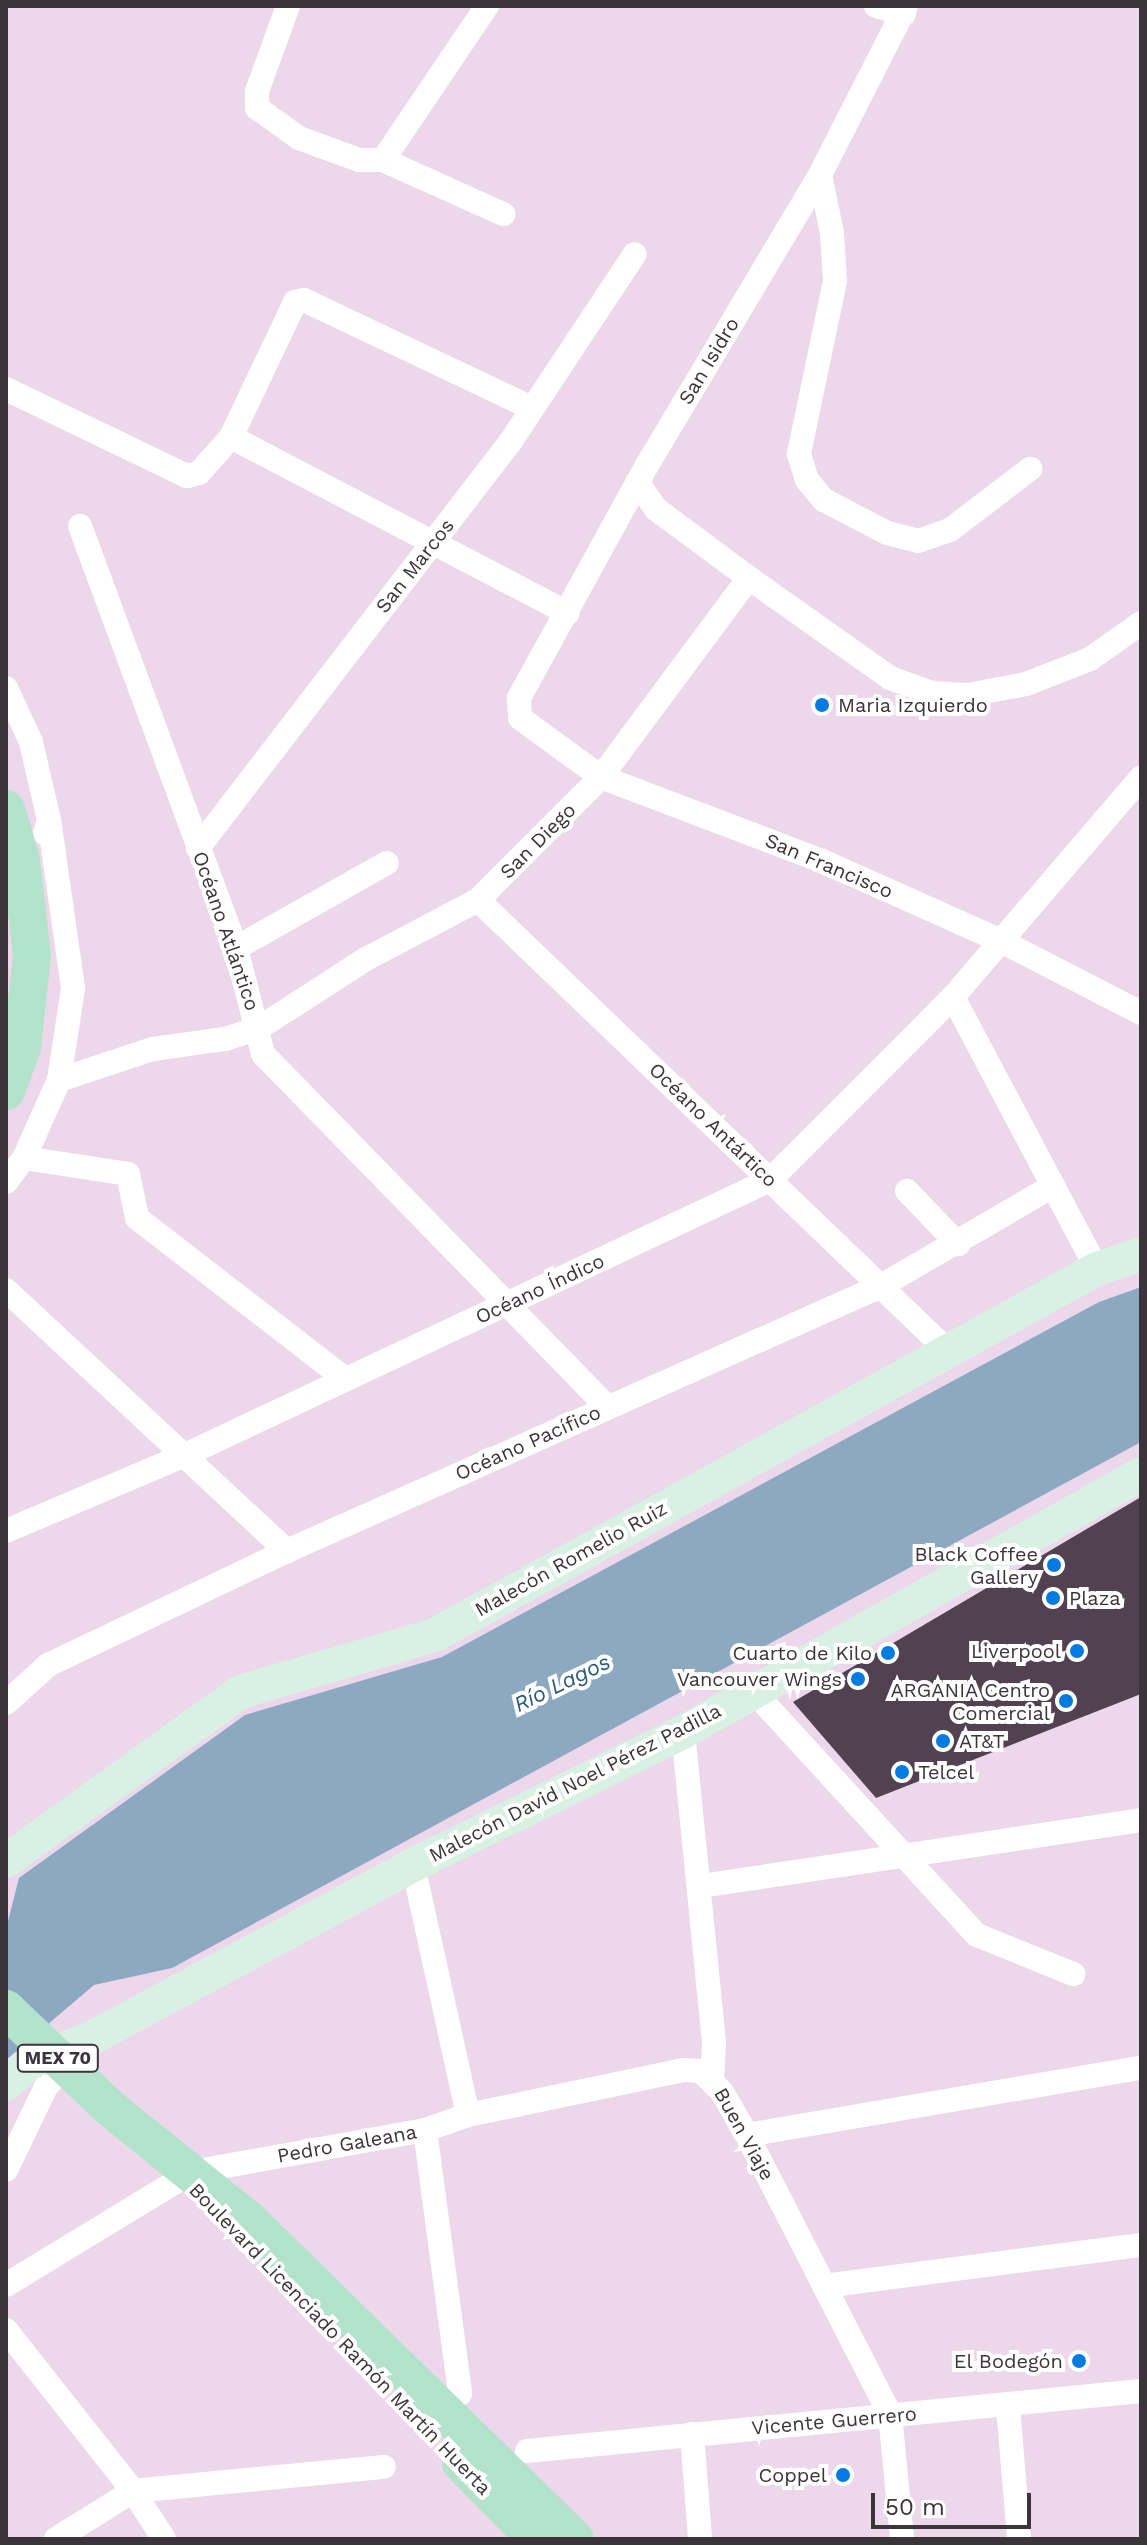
<!DOCTYPE html>
<meta charset="utf-8">
<style>
body{margin:0}
#map{position:relative;width:1147px;height:2545px;overflow:hidden;background:#ecd8ea;font-family:"Work Sans",sans-serif}
div>[style]{position:absolute}
.water>*{inset:0;background:#8da9c1}
.building>*{inset:0;background:#524251}
.street>*{height:24px;margin:-12px;padding:0 12px;transform-origin:12px;border-radius:12px;background:#fff}
.secondary>*{height:34px;margin:-17px;padding:0 17px;transform-origin:17px;border-radius:17px;background:#d9f1e5}
.primary>*{height:38px;margin:-19px;padding:0 19px;transform-origin:19px;border-radius:19px;background:#b3e3cb}
.dots>*{width:22px;height:22px;translate:-50% -50%;box-sizing:border-box;border:4px solid #fff;border-radius:50%}
span{translate:-50% -50%;white-space:nowrap;text-align:center;line-height:1.15;-webkit-text-stroke:8px #fff;paint-order:stroke}
.shield-label span{padding:2px 6px;background:#fff;border:2px solid;border-radius:6px;-webkit-text-stroke-width:0}
.shield-label{font-size:18px;color:#3c343b;font-weight:700}
.street-label{font-size:20px;color:#3c343b}
.poi-label{font-size:20px;color:#3c343b}
.left{translate:0 -50%;text-align:left}
.right{translate:-100% -50%;text-align:right}
.water-label{font-size:22px;color:#2b587c;font-style:italic}
.frame{position:absolute;inset:0;border:8px solid #3c343b;pointer-events:none}
.scale{position:absolute;left:871px;top:2493px;width:160px;height:36px;box-sizing:border-box;border:4px solid #3c343b;border-top:0;padding-left:10px;font-size:24px;line-height:28px;white-space:nowrap;color:#3c343b;-webkit-text-stroke:6px #fff;paint-order:stroke}
</style>
<div id="map">
<div class="water">
<div style="clip-path:polygon(1141px 1287px,1141px 1442px,172px 1968px,94px 1985px,6px 2060px,6px 1929px,19px 1878px,245px 1715px,442px 1657px,1099px 1302px)"></div>
</div>
<div class="building">
<div style="clip-path:polygon(1141px 1497px,1141px 1694px,876px 1798px,793px 1702px)"></div>
</div>
<div class="street">
<div style="left:288px;top:6px;width:90px;rotate:110deg"></div>
<div style="left:257px;top:91px;width:17px;rotate:90deg"></div>
<div style="left:257px;top:108px;width:52px;rotate:35.5deg"></div>
<div style="left:299px;top:138px;width:64px;rotate:20.1deg"></div>
<div style="left:359px;top:160px;width:24px"></div>
<div style="left:383px;top:160px;width:132px;rotate:24.2deg"></div>
<div style="left:876px;top:6px;width:29px;rotate:16deg"></div>
<div style="left:906px;top:6px;width:190px;rotate:117deg"></div>
<div style="left:820px;top:175px;width:338px;rotate:120.8deg"></div>
<div style="left:647px;top:465px;width:266px;rotate:118.8deg"></div>
<div style="left:519px;top:698px;width:20px;rotate:87deg"></div>
<div style="left:520px;top:718px;width:100px;rotate:36.1deg"></div>
<div style="left:601px;top:777px;width:234px;rotate:20.8deg"></div>
<div style="left:820px;top:860px;width:196px;rotate:24.1deg"></div>
<div style="left:999px;top:940px;width:160px;rotate:27.2deg"></div>
<div style="left:383px;top:160px;width:186px;rotate:-56deg"></div>
<div style="left:820px;top:175px;width:59px;rotate:78.3deg"></div>
<div style="left:832px;top:233px;width:48px;rotate:86.4deg"></div>
<div style="left:835px;top:281px;width:177px;rotate:101.8deg"></div>
<div style="left:799px;top:454px;width:27px;rotate:73deg"></div>
<div style="left:807px;top:480px;width:26px;rotate:50deg"></div>
<div style="left:824px;top:500px;width:71px;rotate:27.6deg"></div>
<div style="left:887px;top:533px;width:32px;rotate:14deg"></div>
<div style="left:918px;top:541px;width:34px;rotate:-19deg"></div>
<div style="left:950px;top:530px;width:101px;rotate:-37.3deg"></div>
<div style="left:6px;top:389px;width:201px;rotate:25.7deg"></div>
<div style="left:187px;top:476px;width:12px;rotate:-14deg"></div>
<div style="left:199px;top:473px;width:48px;rotate:-48.4deg"></div>
<div style="left:231px;top:437px;width:149px;rotate:-64.6deg"></div>
<div style="left:295px;top:302px;width:9px;rotate:-13deg"></div>
<div style="left:304px;top:300px;width:251px;rotate:25.4deg"></div>
<div style="left:231px;top:437px;width:380px;rotate:27.6deg"></div>
<div style="left:637px;top:482px;width:33px;rotate:55deg"></div>
<div style="left:656px;top:509px;width:116px;rotate:36.6deg"></div>
<div style="left:749px;top:578px;width:173px;rotate:35.3deg"></div>
<div style="left:890px;top:678px;width:45px;rotate:19.7deg"></div>
<div style="left:932px;top:693px;width:36px;rotate:3deg"></div>
<div style="left:968px;top:695px;width:59px;rotate:-10.7deg"></div>
<div style="left:1026px;top:684px;width:69px;rotate:-21.3deg"></div>
<div style="left:1090px;top:659px;width:62px;rotate:-35.2deg"></div>
<div style="left:80px;top:526px;width:450px;rotate:69.7deg"></div>
<div style="left:236px;top:948px;width:109px;rotate:75.7deg"></div>
<div style="left:263px;top:1054px;width:494px;rotate:45.7deg"></div>
<div style="left:6px;top:688px;width:60px;rotate:65.2deg"></div>
<div style="left:31px;top:742px;width:80px;rotate:77deg"></div>
<div style="left:49px;top:820px;width:14px;rotate:107deg"></div>
<div style="left:198px;top:848px;width:513px;rotate:-52.44deg"></div>
<div style="left:511px;top:441px;width:224px;rotate:-56.5deg"></div>
<div style="left:478px;top:900px;width:650px;rotate:43.82deg"></div>
<div style="left:236px;top:948px;width:173px;rotate:-29.4deg"></div>
<div style="left:953px;top:997px;width:308px;rotate:62.1deg"></div>
<div style="left:59px;top:1080px;width:99px;rotate:-18.3deg"></div>
<div style="left:153px;top:1049px;width:73px;rotate:-7.9deg"></div>
<div style="left:225px;top:1039px;width:36px;rotate:-18deg"></div>
<div style="left:259px;top:1028px;width:127px;rotate:-32.8deg"></div>
<div style="left:366px;top:959px;width:127px;rotate:-27.8deg"></div>
<div style="left:478px;top:900px;width:174px;rotate:-45deg"></div>
<div style="left:601px;top:777px;width:248px;rotate:-53.4deg"></div>
<div style="left:24px;top:1158px;width:105px;rotate:8.7deg"></div>
<div style="left:128px;top:1174px;width:45px;rotate:78.4deg"></div>
<div style="left:137px;top:1218px;width:262px;rotate:37.7deg"></div>
<div style="left:6px;top:1182px;width:30px;rotate:-53deg"></div>
<div style="left:24px;top:1158px;width:85px;rotate:-65.8deg"></div>
<div style="left:59px;top:1080px;width:93px;rotate:-81.3deg"></div>
<div style="left:73px;top:988px;width:170px;rotate:-98.1deg"></div>
<div style="left:907px;top:1191px;width:74px;rotate:46.1deg"></div>
<div style="left:6px;top:1290px;width:384px;rotate:42.9deg"></div>
<div style="left:6px;top:1531px;width:194px;rotate:-23deg"></div>
<div style="left:185px;top:1455px;width:646px;rotate:-25.18deg"></div>
<div style="left:770px;top:1180px;width:259px;rotate:-45deg"></div>
<div style="left:953px;top:997px;width:289px;rotate:-49.4deg"></div>
<div style="left:754px;top:1692px;width:330px;rotate:47.5deg"></div>
<div style="left:977px;top:1935px;width:104px;rotate:22.1deg"></div>
<div style="left:6px;top:1703px;width:57px;rotate:-42.1deg"></div>
<div style="left:48px;top:1665px;width:265px;rotate:-25.5deg"></div>
<div style="left:287px;top:1551px;width:650px;rotate:-24.04deg"></div>
<div style="left:881px;top:1286px;width:199px;rotate:-30.2deg"></div>
<div style="left:683px;top:1732px;width:313px;rotate:84.3deg"></div>
<div style="left:714px;top:2043px;width:36px;rotate:93deg"></div>
<div style="left:413px;top:1865px;width:256px;rotate:77.6deg"></div>
<div style="left:701px;top:1886px;width:445px;rotate:-8.5deg"></div>
<div style="left:425px;top:2130px;width:266px;rotate:82.4deg"></div>
<div style="left:747px;top:2135px;width:400px;rotate:-9.7deg"></div>
<div style="left:6px;top:2170px;width:92px;rotate:-64.3deg"></div>
<div style="left:46px;top:2087px;width:42px;rotate:-47.9deg"></div>
<div style="left:6px;top:2285px;width:218px;rotate:-31.3deg"></div>
<div style="left:192px;top:2172px;width:237px;rotate:-10.2deg"></div>
<div style="left:425px;top:2130px;width:46px;rotate:-19.2deg"></div>
<div style="left:468px;top:2115px;width:220px;rotate:-11.8deg"></div>
<div style="left:683px;top:2070px;width:18px;rotate:3deg"></div>
<div style="left:701px;top:2071px;width:30px;rotate:45deg"></div>
<div style="left:722px;top:2092px;width:50px;rotate:59.8deg"></div>
<div style="left:747px;top:2135px;width:314px;rotate:62.9deg"></div>
<div style="left:890px;top:2414px;width:126px;rotate:84.5deg"></div>
<div style="left:824px;top:2286px;width:320px;rotate:-7.4deg"></div>
<div style="left:6px;top:2330px;width:205px;rotate:51.7deg"></div>
<div style="left:133px;top:2491px;width:57px;rotate:57.1deg"></div>
<div style="left:1008px;top:2407px;width:132px;rotate:85.2deg"></div>
<div style="left:692px;top:2434px;width:105px;rotate:85.6deg"></div>
<div style="left:527px;top:2451px;width:617px;rotate:-5.58deg"></div>
<div style="left:56px;top:2539px;width:91px;rotate:-31.9deg"></div>
<div style="left:133px;top:2491px;width:252px;rotate:-5.5deg"></div>
</div>
<div class="secondary">
<div style="left:6px;top:1861px;width:289px;rotate:-35.8deg"></div>
<div style="left:240px;top:1692px;width:203px;rotate:-16.3deg"></div>
<div style="left:435px;top:1635px;width:756px;rotate:-28.94deg"></div>
<div style="left:1097px;top:1269px;width:46px;rotate:-18.8deg"></div>
<div style="left:6px;top:2084px;width:35px;rotate:-41deg"></div>
<div style="left:32px;top:2061px;width:62px;rotate:-20.8deg"></div>
<div style="left:90px;top:2039px;width:367px;rotate:-28.3deg"></div>
<div style="left:413px;top:1865px;width:301px;rotate:-26.2deg"></div>
<div style="left:683px;top:1732px;width:526px;rotate:-29.39deg"></div>
</div>
<div class="primary">
<div style="left:6px;top:809px;width:53px;rotate:73.6deg"></div>
<div style="left:21px;top:860px;width:96px;rotate:83.4deg"></div>
<div style="left:32px;top:955px;width:93px;rotate:96.2deg"></div>
<div style="left:22px;top:1047px;width:47px;rotate:110deg"></div>
<div style="left:6px;top:2009px;width:144px;rotate:43.6deg"></div>
<div style="left:110px;top:2108px;width:179px;rotate:38.9deg"></div>
<div style="left:249px;top:2220px;width:456px;rotate:44.4deg"></div>
<div style="left:461px;top:2463px;width:107px;rotate:45.4deg"></div>
</div>
<div class="dots">
<div style="left:822px;top:705px;background:#037be1"></div>
<div style="left:1054px;top:1565px;background:#037be1"></div>
<div style="left:1053px;top:1598px;background:#037be1"></div>
<div style="left:1077px;top:1651px;background:#037be1"></div>
<div style="left:888px;top:1653px;background:#037be1"></div>
<div style="left:858px;top:1679px;background:#037be1"></div>
<div style="left:1066px;top:1701px;background:#037be1"></div>
<div style="left:943px;top:1741px;background:#037be1"></div>
<div style="left:902px;top:1772px;background:#037be1"></div>
<div style="left:1079px;top:2361px;background:#037be1"></div>
<div style="left:843px;top:2475px;background:#037be1"></div>
</div>
<div class="shield-label">
<span style="left:58px;top:2058px">MEX 70</span>
</div>
<div class="street-label">
<span style="left:709px;top:361px;rotate:-59deg">San Isidro</span>
<span style="left:415px;top:566px;rotate:-52deg">San Marcos</span>
<span style="left:538px;top:841px;rotate:-45deg">San Diego</span>
<span style="left:829px;top:866px;rotate:23deg">San Francisco</span>
<span style="left:226px;top:931px;rotate:71deg">Océano Atlántico</span>
<span style="left:713px;top:1125px;rotate:44deg">Océano Antártico</span>
<span style="left:540px;top:1289px;rotate:-25deg">Océano Índico</span>
<span style="left:528px;top:1443px;rotate:-24deg">Océano Pacífico</span>
<span style="left:571px;top:1559px;rotate:-29deg">Malecón Romelio Ruiz</span>
<span style="left:575px;top:1783px;rotate:-27deg">Malecón David Noel Pérez Padilla</span>
<span style="left:744px;top:2134px;rotate:61deg">Buen Viaje</span>
<span style="left:347px;top:2144px;rotate:-10deg">Pedro Galeana</span>
<span style="left:340px;top:2339px;rotate:46deg">Boulevard Licenciado Ramón Martín Huerta</span>
<span style="left:834px;top:2421px;rotate:-5deg">Vicente Guerrero</span>
</div>
<div class="poi-label">
<span class="left" style="left:838px;top:705px">Maria Izquierdo</span>
<span class="right" style="left:1038px;top:1566px">Black Coffee<br>Gallery</span>
<span class="left" style="left:1069px;top:1598px">Plaza</span>
<span class="right" style="left:1061px;top:1651px">Liverpool</span>
<span class="right" style="left:872px;top:1653px">Cuarto de Kilo</span>
<span class="right" style="left:842px;top:1679px">Vancouver Wings</span>
<span class="right" style="left:1050px;top:1702px">ARGANIA Centro<br>Comercial</span>
<span class="left" style="left:959px;top:1741px">AT&amp;T</span>
<span class="left" style="left:918px;top:1772px">Telcel</span>
<span class="right" style="left:1063px;top:2361px">El Bodegón</span>
<span class="right" style="left:827px;top:2475px">Coppel</span>
</div>
<div class="water-label">
<span style="left:562px;top:1683px;rotate:-26deg">Río Lagos</span>
</div>
<div class="frame"></div>
<div class="scale">50 m</div>
</div>
